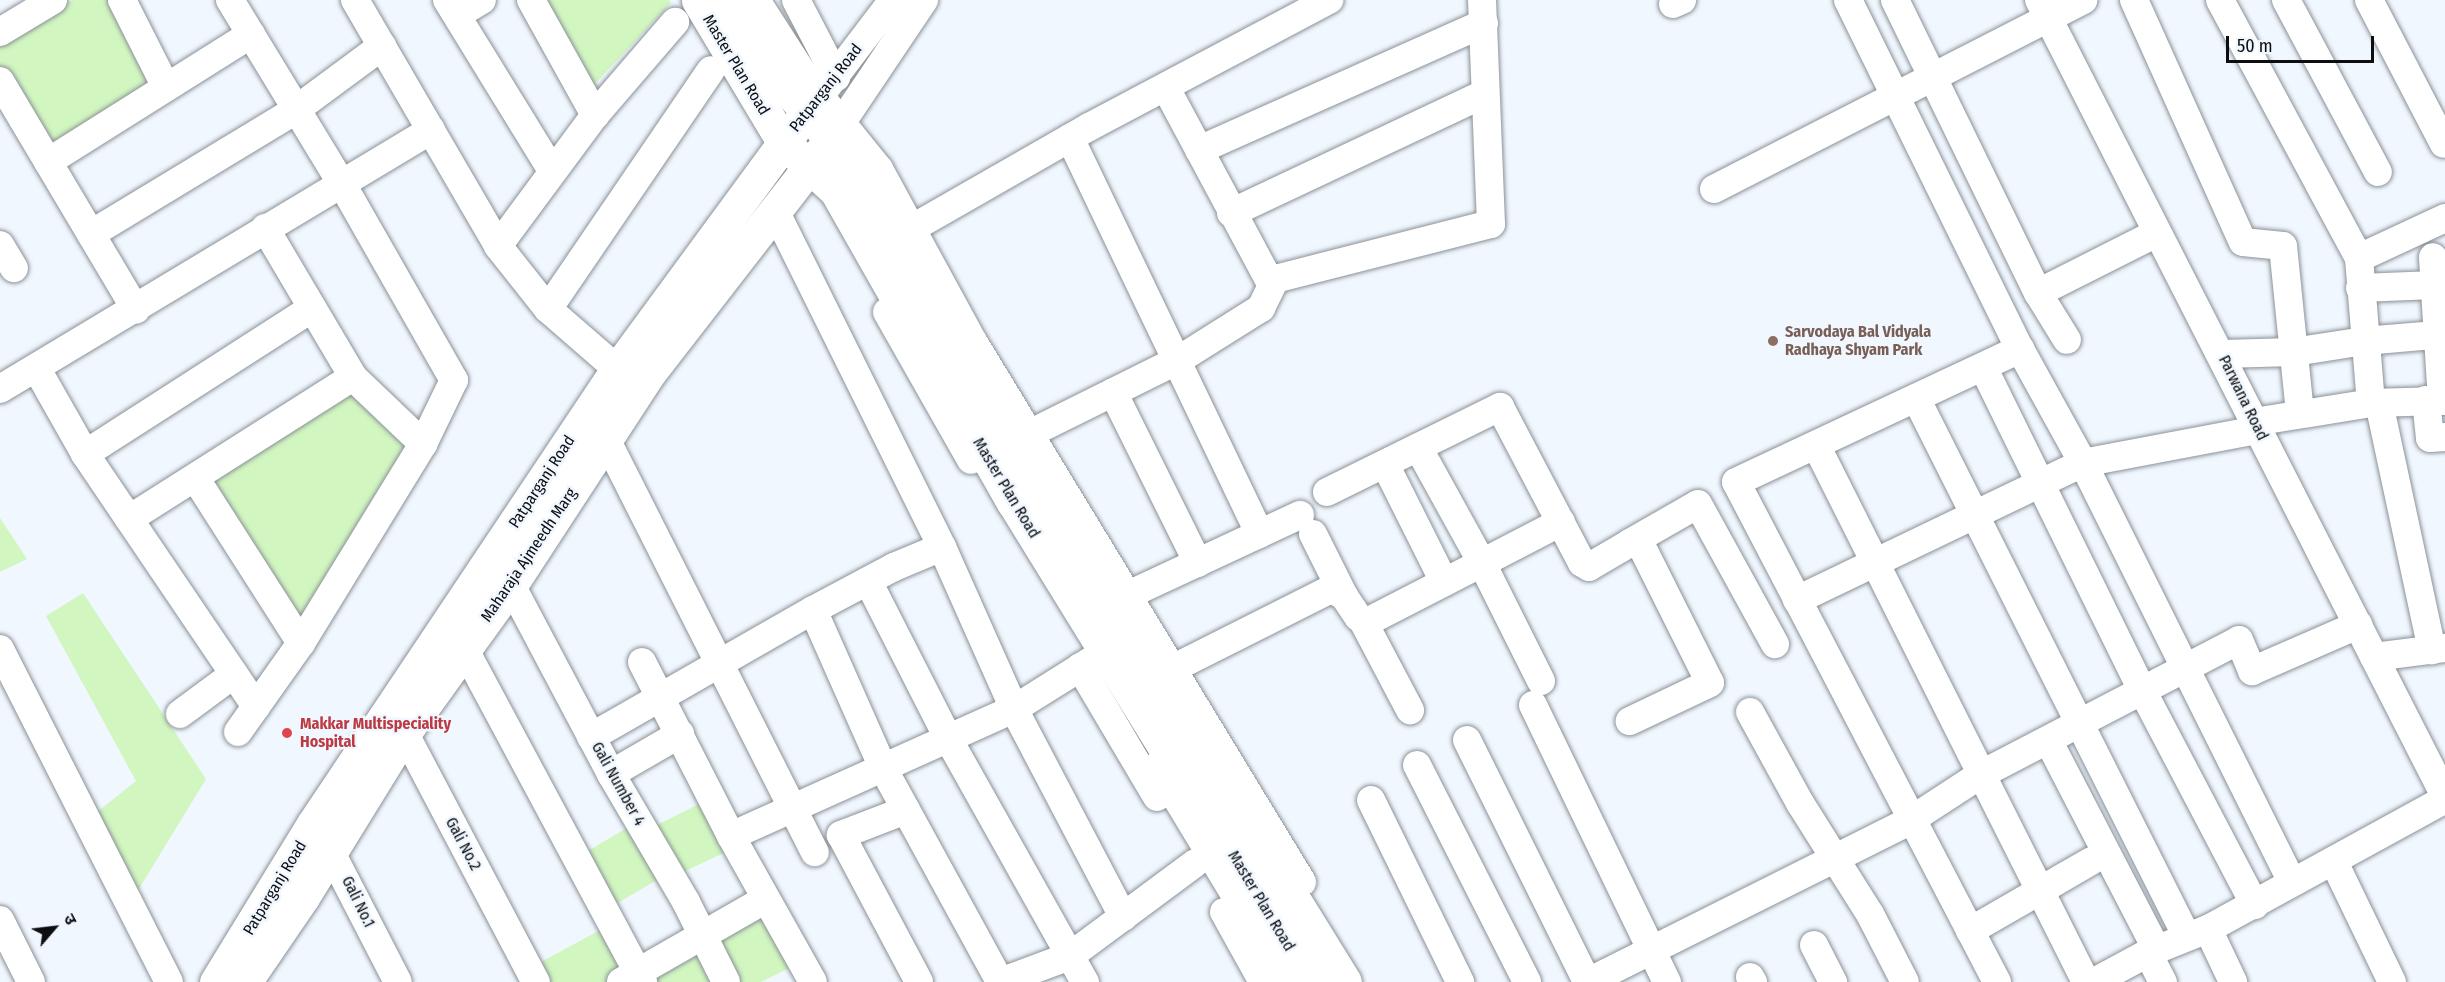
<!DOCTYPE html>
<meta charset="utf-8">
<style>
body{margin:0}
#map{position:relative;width:2445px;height:982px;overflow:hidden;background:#f0f7fe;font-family:"Fira Sans Condensed","Noto Sans Devanagari",sans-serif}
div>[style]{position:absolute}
.green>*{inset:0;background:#d1f6c0}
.roads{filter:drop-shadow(0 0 2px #8a9197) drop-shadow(0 0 2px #8a9197)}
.minor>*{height:28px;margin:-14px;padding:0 14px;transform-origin:14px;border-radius:14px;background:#fff}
.major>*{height:33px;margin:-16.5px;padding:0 16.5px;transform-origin:16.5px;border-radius:16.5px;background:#fff}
.dots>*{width:16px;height:16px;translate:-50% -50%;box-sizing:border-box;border:3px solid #f0f7fe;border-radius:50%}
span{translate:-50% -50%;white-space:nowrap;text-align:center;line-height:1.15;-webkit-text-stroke:5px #f0f7fe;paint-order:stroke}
.street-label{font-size:16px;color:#0c0e11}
.education-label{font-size:16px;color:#785e54;font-weight:700}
.left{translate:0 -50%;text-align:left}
.health-label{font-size:16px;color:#be3a42;font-weight:700}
.north{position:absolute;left:24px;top:898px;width:60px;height:60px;-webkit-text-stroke:4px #f0f7fe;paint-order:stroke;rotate:62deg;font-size:16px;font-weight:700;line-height:24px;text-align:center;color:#0c0e11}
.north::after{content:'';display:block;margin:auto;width:21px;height:27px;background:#0c0e11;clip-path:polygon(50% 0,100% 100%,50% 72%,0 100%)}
.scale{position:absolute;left:2226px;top:36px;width:148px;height:27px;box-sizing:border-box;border:3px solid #0c0e11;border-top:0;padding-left:8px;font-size:18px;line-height:21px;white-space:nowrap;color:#0c0e11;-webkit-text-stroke:4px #f0f7fe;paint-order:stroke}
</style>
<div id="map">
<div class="green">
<div style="clip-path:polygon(73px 0,113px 0,157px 84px,49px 151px,0 70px,0 41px)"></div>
<div style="clip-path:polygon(536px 0,669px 0,671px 3px,590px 89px)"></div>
<div style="clip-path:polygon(353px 382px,423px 452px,305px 628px,210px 484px)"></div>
<div style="clip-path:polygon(0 518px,27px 559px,0 572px)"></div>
<div style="clip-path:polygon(83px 593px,206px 779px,137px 892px,96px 813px,136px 781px,46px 616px)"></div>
<div style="clip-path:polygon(705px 801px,730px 850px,679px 874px,651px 828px)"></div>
<div style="clip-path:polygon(632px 825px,662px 877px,611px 907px,581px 855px)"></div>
<div style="clip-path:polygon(766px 913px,796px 965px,761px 982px,737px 982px,714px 936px)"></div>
<div style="clip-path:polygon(604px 928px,626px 974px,612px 982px,546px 982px,537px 964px)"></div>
<div style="clip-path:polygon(701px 942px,718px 982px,650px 982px)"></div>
</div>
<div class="roads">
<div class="minor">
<div style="left:122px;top:0;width:97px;rotate:63.2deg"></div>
<div style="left:230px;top:0;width:215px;rotate:58.7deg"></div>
<div style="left:342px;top:184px;width:226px;rotate:60.3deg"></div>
<div style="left:454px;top:380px;width:71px;rotate:115.8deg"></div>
<div style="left:423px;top:444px;width:233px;rotate:121.5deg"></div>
<div style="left:301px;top:643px;width:109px;rotate:125.3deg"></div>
<div style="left:355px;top:0;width:285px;rotate:59.8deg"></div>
<div style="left:498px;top:246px;width:80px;rotate:51.6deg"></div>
<div style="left:548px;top:309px;width:113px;rotate:41deg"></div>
<div style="left:447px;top:0;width:201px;rotate:58.4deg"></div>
<div style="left:531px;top:0;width:132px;rotate:60.9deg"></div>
<div style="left:756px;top:0;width:96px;rotate:57.3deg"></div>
<div style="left:808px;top:81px;width:113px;rotate:51.1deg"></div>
<div style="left:879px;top:169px;width:198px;rotate:61.4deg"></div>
<div style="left:974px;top:343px;width:631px;rotate:58.68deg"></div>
<div style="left:796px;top:0;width:87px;rotate:62.5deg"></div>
<div style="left:1848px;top:0;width:389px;rotate:63.8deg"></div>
<div style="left:2020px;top:349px;width:130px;rotate:61.1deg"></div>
<div style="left:2083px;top:463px;width:468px;rotate:63.5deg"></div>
<div style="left:1895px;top:0;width:326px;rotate:64deg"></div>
<div style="left:2038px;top:293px;width:55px;rotate:58.3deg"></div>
<div style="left:2039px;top:0;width:894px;rotate:62.98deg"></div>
<div style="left:2134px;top:0;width:265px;rotate:65.8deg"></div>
<div style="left:2243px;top:242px;width:40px;rotate:5.7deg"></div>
<div style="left:2283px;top:246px;width:169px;rotate:84.2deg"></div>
<div style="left:2220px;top:0;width:293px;rotate:61.7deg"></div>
<div style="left:2359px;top:258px;width:145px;rotate:85.3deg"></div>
<div style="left:2286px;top:0;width:195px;rotate:61.9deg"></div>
<div style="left:2369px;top:0;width:162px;rotate:62.5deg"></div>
<div style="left:1673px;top:4px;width:10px;rotate:-24deg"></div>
<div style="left:457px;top:15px;width:29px;rotate:-31deg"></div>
<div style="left:0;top:32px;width:62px;rotate:-31.1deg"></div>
<div style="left:0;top:81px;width:266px;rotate:59.3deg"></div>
<div style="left:1166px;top:88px;width:220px;rotate:61.8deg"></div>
<div style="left:810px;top:109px;width:137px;rotate:-52.7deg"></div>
<div style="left:832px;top:137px;width:165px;rotate:-56.1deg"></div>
<div style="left:1070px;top:138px;width:439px;rotate:64.4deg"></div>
<div style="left:1199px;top:150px;width:312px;rotate:-24deg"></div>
<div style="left:48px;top:162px;width:240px;rotate:-32.2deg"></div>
<div style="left:1714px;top:189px;width:415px;rotate:-27.1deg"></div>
<div style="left:1231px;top:213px;width:280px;rotate:-25.2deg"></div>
<div style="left:265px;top:228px;width:173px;rotate:59.4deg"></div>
<div style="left:353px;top:377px;width:97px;rotate:43.7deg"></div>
<div style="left:911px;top:229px;width:205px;rotate:-29.8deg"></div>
<div style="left:1089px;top:127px;width:272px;rotate:-27.9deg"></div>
<div style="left:91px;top:234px;width:241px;rotate:-31.2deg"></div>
<div style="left:297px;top:109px;width:106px;rotate:-36.5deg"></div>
<div style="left:0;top:245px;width:27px;rotate:59deg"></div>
<div style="left:498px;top:246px;width:163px;rotate:-53.5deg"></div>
<div style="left:595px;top:115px;width:123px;rotate:-49.3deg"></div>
<div style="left:2359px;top:258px;width:95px;rotate:-24.9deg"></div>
<div style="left:2360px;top:288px;width:75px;rotate:-2.3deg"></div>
<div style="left:2038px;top:293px;width:133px;rotate:-26.8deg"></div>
<div style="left:548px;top:309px;width:289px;rotate:-55.7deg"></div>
<div style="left:887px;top:312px;width:170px;rotate:60.4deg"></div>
<div style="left:2222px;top:354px;width:72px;rotate:-1.6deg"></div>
<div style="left:2294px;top:352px;width:71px;rotate:-8.9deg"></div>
<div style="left:2364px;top:341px;width:81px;rotate:-4.9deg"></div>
<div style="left:1983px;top:367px;width:360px;rotate:63.8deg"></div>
<div style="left:2142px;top:690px;width:243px;rotate:62.3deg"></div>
<div style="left:37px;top:369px;width:98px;rotate:60.5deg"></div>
<div style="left:85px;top:454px;width:305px;rotate:55.9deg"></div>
<div style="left:0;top:389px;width:503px;rotate:-31deg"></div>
<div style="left:1113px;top:392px;width:191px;rotate:63.6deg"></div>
<div style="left:1916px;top:398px;width:603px;rotate:63.31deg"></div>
<div style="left:2426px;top:400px;width:38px;rotate:84deg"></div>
<div style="left:2430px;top:438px;width:15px;rotate:-4deg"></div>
<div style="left:2379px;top:403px;width:253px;rotate:77.9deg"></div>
<div style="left:2254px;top:422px;width:119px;rotate:-9.2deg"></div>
<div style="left:2371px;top:403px;width:71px;rotate:-1.6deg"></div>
<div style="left:2442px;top:401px;width:144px;rotate:-93.6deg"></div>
<div style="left:1029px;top:434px;width:169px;rotate:-26.4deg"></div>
<div style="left:1180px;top:359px;width:96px;rotate:-32.2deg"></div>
<div style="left:1261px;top:308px;width:32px;rotate:-64deg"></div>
<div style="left:1275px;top:279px;width:223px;rotate:-14.3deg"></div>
<div style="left:1491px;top:224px;width:224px;rotate:-92.3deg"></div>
<div style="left:606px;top:439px;width:463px;rotate:63.2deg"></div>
<div style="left:1816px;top:445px;width:601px;rotate:63.31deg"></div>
<div style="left:85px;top:454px;width:270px;rotate:-32.7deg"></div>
<div style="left:1385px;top:464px;width:132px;rotate:63.4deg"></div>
<div style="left:196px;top:479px;width:195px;rotate:57.4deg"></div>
<div style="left:1327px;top:492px;width:193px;rotate:-26.2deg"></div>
<div style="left:1500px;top:407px;width:176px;rotate:62.3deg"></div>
<div style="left:1582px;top:563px;width:8px;rotate:30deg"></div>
<div style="left:1589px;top:567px;width:48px;rotate:-30.3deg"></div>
<div style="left:1630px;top:543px;width:11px;rotate:10deg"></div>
<div style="left:1641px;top:545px;width:154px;rotate:63.4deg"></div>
<div style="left:1710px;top:683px;width:89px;rotate:154.6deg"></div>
<div style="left:129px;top:519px;width:265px;rotate:-32.4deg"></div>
<div style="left:1313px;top:534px;width:69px;rotate:63.4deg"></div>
<div style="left:1630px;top:543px;width:78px;rotate:-29.8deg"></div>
<div style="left:1698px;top:504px;width:160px;rotate:61.2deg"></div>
<div style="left:942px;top:547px;width:177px;rotate:66deg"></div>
<div style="left:1014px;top:709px;width:235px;rotate:62.3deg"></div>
<div style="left:868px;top:581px;width:178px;rotate:63deg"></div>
<div style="left:949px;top:740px;width:278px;rotate:60.7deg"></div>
<div style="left:511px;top:585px;width:214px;rotate:62.1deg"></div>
<div style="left:611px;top:774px;width:148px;rotate:59.6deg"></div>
<div style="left:686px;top:902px;width:89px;rotate:63.4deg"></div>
<div style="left:1126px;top:596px;width:192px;rotate:-25deg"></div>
<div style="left:1797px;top:600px;width:317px;rotate:-25.6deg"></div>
<div style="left:2083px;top:463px;width:178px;rotate:-10.7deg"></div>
<div style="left:813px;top:610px;width:173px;rotate:66.1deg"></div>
<div style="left:883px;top:768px;width:244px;rotate:61.3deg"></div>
<div style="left:1000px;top:982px;width:75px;rotate:-20.4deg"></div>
<div style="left:1070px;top:956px;width:156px;rotate:-36.6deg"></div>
<div style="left:1363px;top:621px;width:101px;rotate:62.2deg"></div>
<div style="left:0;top:649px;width:373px;rotate:63.1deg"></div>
<div style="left:465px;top:650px;width:377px;rotate:61.8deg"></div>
<div style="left:2374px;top:657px;width:72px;rotate:-7.2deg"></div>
<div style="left:642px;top:662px;width:195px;rotate:62.9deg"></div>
<div style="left:731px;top:836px;width:167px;rotate:60.7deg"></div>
<div style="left:1080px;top:667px;width:151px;rotate:59.4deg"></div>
<div style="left:1172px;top:669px;width:178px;rotate:-26.7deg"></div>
<div style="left:1331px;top:589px;width:15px;rotate:28deg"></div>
<div style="left:1344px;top:596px;width:25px;rotate:56deg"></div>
<div style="left:1358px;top:617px;width:10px;rotate:29deg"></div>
<div style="left:1367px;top:622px;width:129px;rotate:-27.2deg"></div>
<div style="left:1482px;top:563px;width:132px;rotate:-118.9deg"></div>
<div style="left:1541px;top:681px;width:132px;rotate:-116.6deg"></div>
<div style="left:1482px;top:563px;width:89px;rotate:-27.4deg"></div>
<div style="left:1533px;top:705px;width:308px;rotate:64.2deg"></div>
<div style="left:1750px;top:712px;width:104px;rotate:61.2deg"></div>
<div style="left:1800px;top:803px;width:131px;rotate:57.8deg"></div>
<div style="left:1870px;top:914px;width:76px;rotate:62.8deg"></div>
<div style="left:180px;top:714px;width:67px;rotate:-36.5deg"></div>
<div style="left:396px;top:717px;width:300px;rotate:62.2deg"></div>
<div style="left:591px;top:737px;width:256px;rotate:-29.8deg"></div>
<div style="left:813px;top:610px;width:92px;rotate:-28deg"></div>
<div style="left:894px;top:567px;width:52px;rotate:-22.6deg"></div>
<div style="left:942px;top:547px;width:374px;rotate:-116.4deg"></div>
<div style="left:1467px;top:740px;width:270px;rotate:63.6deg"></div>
<div style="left:2048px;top:740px;width:237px;rotate:62.6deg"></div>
<div style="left:1417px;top:765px;width:243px;rotate:63.1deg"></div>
<div style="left:1157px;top:766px;width:253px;rotate:58.8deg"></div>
<div style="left:611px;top:774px;width:80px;rotate:-30.1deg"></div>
<div style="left:1371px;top:800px;width:203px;rotate:63.9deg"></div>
<div style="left:906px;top:810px;width:70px;rotate:159deg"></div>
<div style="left:841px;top:835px;width:166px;rotate:62deg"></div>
<div style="left:322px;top:835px;width:165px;rotate:62.7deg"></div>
<div style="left:731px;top:836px;width:310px;rotate:-24.2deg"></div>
<div style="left:1014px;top:709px;width:92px;rotate:-32.1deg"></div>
<div style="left:2334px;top:862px;width:133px;rotate:64.2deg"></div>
<div style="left:1224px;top:912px;width:80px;rotate:60.9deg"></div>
<div style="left:0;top:920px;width:69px;rotate:63.4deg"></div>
<div style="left:2208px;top:929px;width:59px;rotate:64.7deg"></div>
<div style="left:1970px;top:931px;width:140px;rotate:-30deg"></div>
<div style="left:1814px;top:945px;width:42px;rotate:62.8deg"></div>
<div style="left:2148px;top:953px;width:33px;rotate:63deg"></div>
<div style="left:1750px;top:977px;width:6px;rotate:59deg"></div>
<div style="left:621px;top:982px;width:167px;rotate:-29.8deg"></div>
<div style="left:1588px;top:982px;width:361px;rotate:-26.6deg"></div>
<div style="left:1911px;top:820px;width:82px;rotate:-33.1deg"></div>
<div style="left:1980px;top:775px;width:292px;rotate:-27.5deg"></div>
<div style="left:2239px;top:640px;width:34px;rotate:67deg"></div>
<div style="left:2252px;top:671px;width:116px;rotate:-23.5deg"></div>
<div style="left:1997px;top:982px;width:564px;rotate:-117.56deg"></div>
<div style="left:1736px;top:482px;width:314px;rotate:-25.1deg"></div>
<div style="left:2094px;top:982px;width:61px;rotate:-28.2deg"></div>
<div style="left:2148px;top:953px;width:65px;rotate:-21.8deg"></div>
<div style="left:2208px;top:929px;width:270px;rotate:-28.7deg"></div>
</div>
<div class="major">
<div style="left:698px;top:0;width:165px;rotate:59.1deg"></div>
<div style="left:783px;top:142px;width:72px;rotate:42.8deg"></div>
<div style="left:836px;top:191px;width:358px;rotate:60.4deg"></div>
<div style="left:1013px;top:502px;width:564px;rotate:58.34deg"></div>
<div style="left:732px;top:0;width:91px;rotate:59.5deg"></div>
<div style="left:778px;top:78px;width:125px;rotate:49.5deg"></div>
<div style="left:859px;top:173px;width:286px;rotate:60.7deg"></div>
<div style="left:999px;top:422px;width:658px;rotate:58.29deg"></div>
<div style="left:216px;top:982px;width:185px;rotate:-58.5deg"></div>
<div style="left:313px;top:824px;width:545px;rotate:-56.22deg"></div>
<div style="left:616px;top:371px;width:304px;rotate:-53.7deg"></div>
<div style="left:245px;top:982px;width:103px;rotate:-55.7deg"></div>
<div style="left:303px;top:897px;width:194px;rotate:-58.3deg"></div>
<div style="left:405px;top:732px;width:181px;rotate:-54.2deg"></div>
<div style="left:511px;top:585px;width:254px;rotate:-56.9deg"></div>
<div style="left:650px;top:372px;width:282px;rotate:-52.2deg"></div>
</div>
</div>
<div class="dots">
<div style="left:1773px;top:341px;background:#8d6e63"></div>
<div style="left:287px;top:733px;background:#e0444e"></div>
</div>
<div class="street-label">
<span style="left:736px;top:65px;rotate:59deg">Master Plan Road</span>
<span style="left:826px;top:88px;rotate:-52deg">Patparganj Road</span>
<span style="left:2243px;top:398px;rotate:64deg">Parwana Road</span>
<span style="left:542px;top:482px;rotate:-57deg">Patparganj Road</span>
<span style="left:1006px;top:488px;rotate:59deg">Master Plan Road</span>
<span style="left:529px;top:555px;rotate:-56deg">Maharaja Ajmeedh Marg</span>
<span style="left:618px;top:784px;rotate:61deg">Gali Number 4</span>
<span style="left:463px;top:844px;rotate:62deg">Gali No.2</span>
<span style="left:275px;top:888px;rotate:-59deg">Patparganj Road</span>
<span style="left:1261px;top:901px;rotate:59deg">Master Plan Road</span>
<span style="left:358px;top:902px;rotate:64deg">Gali No.1</span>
</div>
<div class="education-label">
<span class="left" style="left:1785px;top:341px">Sarvodaya Bal Vidyala<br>Radhaya Shyam Park</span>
</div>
<div class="health-label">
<span class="left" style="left:300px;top:733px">Makkar Multispeciality<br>Hospital</span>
</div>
<div class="north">उ</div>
<div class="scale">50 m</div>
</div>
